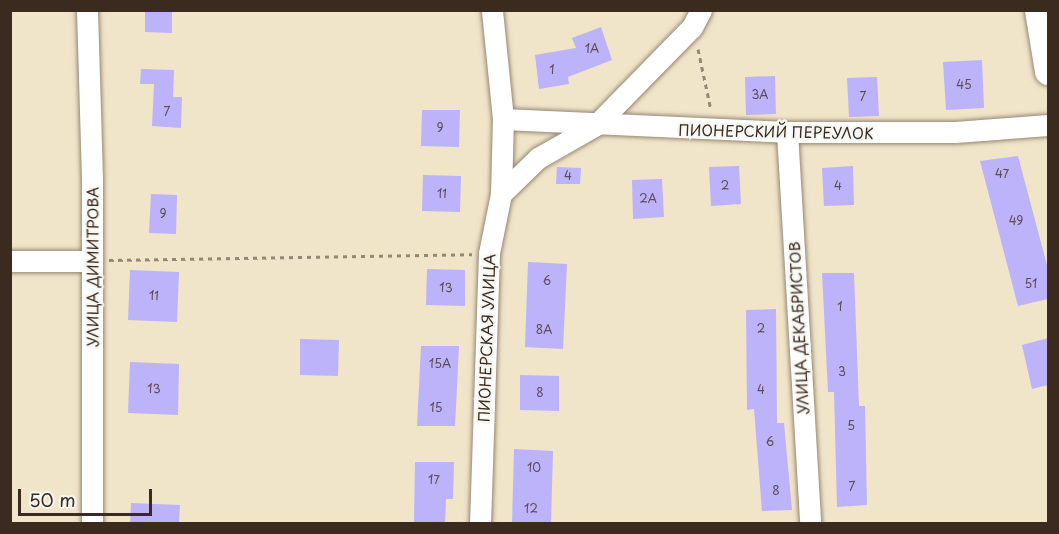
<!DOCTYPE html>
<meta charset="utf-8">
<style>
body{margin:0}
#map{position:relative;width:1059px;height:534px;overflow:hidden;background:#f0e4c9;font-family:"Playpen Sans",sans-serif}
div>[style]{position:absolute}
.building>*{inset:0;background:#bcb3fa}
.path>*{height:3px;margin-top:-1.5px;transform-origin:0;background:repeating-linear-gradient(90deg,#968774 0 4.5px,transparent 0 9px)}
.roads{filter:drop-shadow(0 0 2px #968774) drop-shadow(0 0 2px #968774)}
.minor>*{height:21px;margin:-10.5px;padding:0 10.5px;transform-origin:10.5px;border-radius:10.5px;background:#fff}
.major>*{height:27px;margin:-13.5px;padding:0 13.5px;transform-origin:13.5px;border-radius:13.5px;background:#fff}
span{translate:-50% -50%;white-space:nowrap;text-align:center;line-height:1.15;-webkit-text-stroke:4.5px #f6f6f2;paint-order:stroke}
.number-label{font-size:12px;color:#5b4c55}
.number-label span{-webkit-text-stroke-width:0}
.street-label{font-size:15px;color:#3b2a1e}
.frame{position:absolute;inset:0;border:12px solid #3b2a1e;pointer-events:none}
.scale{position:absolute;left:18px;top:489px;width:134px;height:27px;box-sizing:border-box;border:3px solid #3b2a1e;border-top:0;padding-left:8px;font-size:18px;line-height:21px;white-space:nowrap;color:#3b2a1e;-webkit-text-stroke:4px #f6f6f2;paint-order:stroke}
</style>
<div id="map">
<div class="building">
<div style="clip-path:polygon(145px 10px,172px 10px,172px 33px,145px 32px)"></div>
<div style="clip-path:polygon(601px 27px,612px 60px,568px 77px,569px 84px,539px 89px,535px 55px,576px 48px,572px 38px)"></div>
<div style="clip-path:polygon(982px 60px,984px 108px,946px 110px,943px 62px)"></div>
<div style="clip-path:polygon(141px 69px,174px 70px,173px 97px,182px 97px,181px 128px,152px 126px,154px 84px,140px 84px)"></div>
<div style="clip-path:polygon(775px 76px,776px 114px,746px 115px,745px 77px)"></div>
<div style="clip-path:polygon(877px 77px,879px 116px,849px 117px,847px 78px)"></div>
<div style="clip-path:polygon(422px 110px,460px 110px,459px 147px,421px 146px)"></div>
<div style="clip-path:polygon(1018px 156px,1048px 269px,1048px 299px,1018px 306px,980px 161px)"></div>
<div style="clip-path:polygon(739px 166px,741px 204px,711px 206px,709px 167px)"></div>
<div style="clip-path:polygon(853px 166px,854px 205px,824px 206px,822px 168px)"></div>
<div style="clip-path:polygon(557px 167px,581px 168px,580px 184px,556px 184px)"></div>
<div style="clip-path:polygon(423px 175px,461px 176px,460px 212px,422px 211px)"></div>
<div style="clip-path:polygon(662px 179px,664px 217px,633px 219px,632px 180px)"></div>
<div style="clip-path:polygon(151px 194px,177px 195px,176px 234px,149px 233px)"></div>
<div style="clip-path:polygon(528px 262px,567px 264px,563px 349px,525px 347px)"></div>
<div style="clip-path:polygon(427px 269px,465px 270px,465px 306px,426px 305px)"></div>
<div style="clip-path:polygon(130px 270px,179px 272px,177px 322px,128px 320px)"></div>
<div style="clip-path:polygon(822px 273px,854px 273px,859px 406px,865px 406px,867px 505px,837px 507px,834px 392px,828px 392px)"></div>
<div style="clip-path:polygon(776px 309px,777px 423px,784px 423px,792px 510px,762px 511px,754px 409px,747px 410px,746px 310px)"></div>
<div style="clip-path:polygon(1048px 338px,1048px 385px,1032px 389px,1022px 345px)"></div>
<div style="clip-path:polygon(300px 339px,339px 340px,338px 376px,300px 375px)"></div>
<div style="clip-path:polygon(421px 346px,459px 346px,455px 426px,417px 426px)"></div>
<div style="clip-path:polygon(130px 362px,179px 364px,178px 415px,128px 413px)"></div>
<div style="clip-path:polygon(520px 375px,559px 376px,559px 411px,520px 410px)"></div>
<div style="clip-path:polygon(514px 449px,553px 451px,551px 524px,512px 524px)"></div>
<div style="clip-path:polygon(415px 462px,454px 462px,453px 499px,446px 499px,445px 524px,414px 524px)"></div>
<div style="clip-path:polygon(131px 503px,180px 505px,179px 524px,130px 524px)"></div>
</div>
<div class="path">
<div style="left:698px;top:49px;width:62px;rotate:78deg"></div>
<div style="left:109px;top:260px;width:363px;rotate:-0.9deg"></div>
</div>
<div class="roads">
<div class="minor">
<div style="left:87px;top:10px;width:168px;rotate:88.3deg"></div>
<div style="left:92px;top:178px;width:346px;rotate:90deg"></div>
<div style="left:503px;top:119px;width:284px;rotate:2.6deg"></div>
<div style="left:787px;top:132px;width:168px"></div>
<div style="left:955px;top:132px;width:93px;rotate:-4.3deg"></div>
<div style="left:787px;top:132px;width:393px;rotate:86.6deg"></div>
<div style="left:501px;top:194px;width:52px;rotate:-44.2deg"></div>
<div style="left:538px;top:158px;width:67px;rotate:-29.6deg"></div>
<div style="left:596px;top:125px;width:137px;rotate:-45.6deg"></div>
<div style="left:692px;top:27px;width:19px;rotate:-62deg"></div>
<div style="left:10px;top:261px;width:80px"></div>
<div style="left:480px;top:524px;width:271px;rotate:-88.1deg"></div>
<div style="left:489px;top:253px;width:60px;rotate:-78.5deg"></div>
<div style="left:501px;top:194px;width:75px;rotate:-88.5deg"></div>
<div style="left:503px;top:119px;width:110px;rotate:-95.8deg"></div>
</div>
<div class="major">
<div style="left:1038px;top:10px;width:62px;rotate:80.7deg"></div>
</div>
</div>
<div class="number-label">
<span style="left:592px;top:49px">1А</span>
<span style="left:552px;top:70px">1</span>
<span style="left:964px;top:85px">45</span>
<span style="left:760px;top:95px">3А</span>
<span style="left:863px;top:97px">7</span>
<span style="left:167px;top:112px">7</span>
<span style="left:440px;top:128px">9</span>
<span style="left:1002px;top:174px">47</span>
<span style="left:568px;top:176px">4</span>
<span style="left:725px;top:186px">2</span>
<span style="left:838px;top:186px">4</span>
<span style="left:442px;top:194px">11</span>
<span style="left:648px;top:199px">2А</span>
<span style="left:163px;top:214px">9</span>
<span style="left:1016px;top:221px">49</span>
<span style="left:547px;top:281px">6</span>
<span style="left:1031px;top:284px">51</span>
<span style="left:446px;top:288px">13</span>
<span style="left:154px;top:296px">11</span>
<span style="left:840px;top:307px">1</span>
<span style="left:761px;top:329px">2</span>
<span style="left:544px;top:330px">8А</span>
<span style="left:440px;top:364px">15А</span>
<span style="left:842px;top:372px">3</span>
<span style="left:154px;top:389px">13</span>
<span style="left:761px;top:390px">4</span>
<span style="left:540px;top:393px">8</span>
<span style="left:436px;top:408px">15</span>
<span style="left:851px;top:426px">5</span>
<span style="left:770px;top:442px">6</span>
<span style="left:534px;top:468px">10</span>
<span style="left:434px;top:480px">17</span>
<span style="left:852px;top:487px">7</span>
<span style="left:776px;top:491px">8</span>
<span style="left:531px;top:509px">12</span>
</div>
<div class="street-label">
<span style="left:776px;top:131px;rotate:1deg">ПИОНЕРСКИЙ ПЕРЕУЛОК</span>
<span style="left:92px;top:267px;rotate:-90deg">УЛИЦА ДИМИТРОВА</span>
<span style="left:798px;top:328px;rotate:-93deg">УЛИЦА ДЕКАБРИСТОВ</span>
<span style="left:486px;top:338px;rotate:-88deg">ПИОНЕРСКАЯ УЛИЦА</span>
</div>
<div class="frame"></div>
<div class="scale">50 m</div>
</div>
